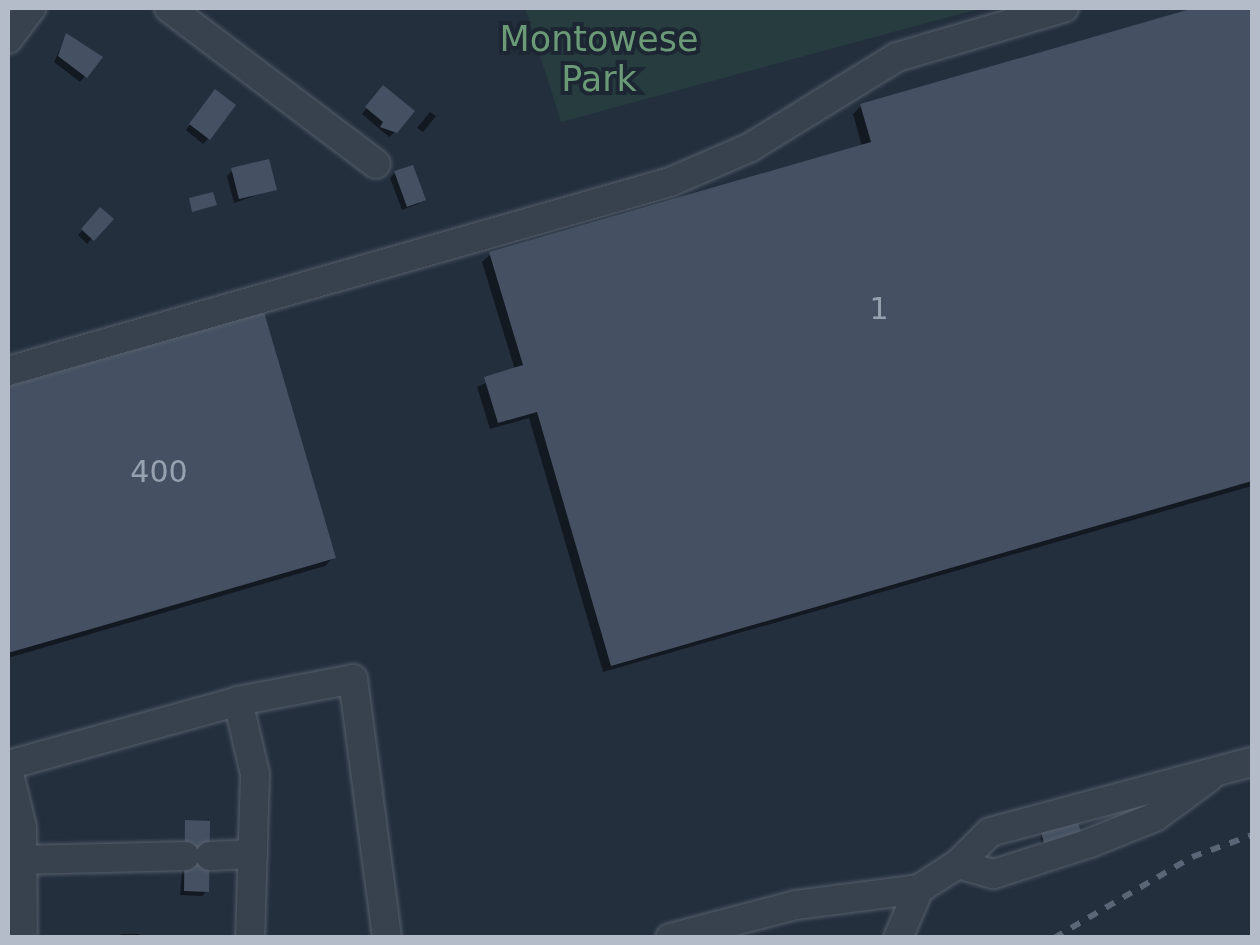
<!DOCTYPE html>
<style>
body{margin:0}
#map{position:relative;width:1260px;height:945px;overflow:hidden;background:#242f3e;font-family:"DejaVu Sans",sans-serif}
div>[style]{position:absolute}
.green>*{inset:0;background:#263c3f}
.shadow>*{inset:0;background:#0007}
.building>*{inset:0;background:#455162}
.roads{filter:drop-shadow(0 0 2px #565f6c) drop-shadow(0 0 2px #565f6c)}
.minor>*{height:28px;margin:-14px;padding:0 14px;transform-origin:14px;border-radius:14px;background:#38414e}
.rail>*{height:6px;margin-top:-3px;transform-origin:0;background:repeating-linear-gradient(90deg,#5a6575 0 10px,transparent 0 20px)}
span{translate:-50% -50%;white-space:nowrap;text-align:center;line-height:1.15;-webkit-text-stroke:8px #1d2633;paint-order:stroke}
.number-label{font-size:30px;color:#98a1af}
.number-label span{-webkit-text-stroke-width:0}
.park-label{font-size:35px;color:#6b9a76}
.frame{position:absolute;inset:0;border:10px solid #b4bcc9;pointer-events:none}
</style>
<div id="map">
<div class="green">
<div style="clip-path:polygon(525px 8px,982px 8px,561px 122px)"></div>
</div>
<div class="shadow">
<div style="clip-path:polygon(1203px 8px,1252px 8px,1252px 486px,603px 672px,529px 418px,490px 429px,477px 387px,515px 370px,482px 262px,491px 254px,862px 147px,853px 114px,861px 106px)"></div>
<div style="clip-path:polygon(66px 36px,100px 58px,80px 82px,54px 62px)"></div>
<div style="clip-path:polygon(378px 93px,395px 132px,389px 137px,362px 114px)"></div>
<div style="clip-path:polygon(210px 97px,208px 139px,203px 144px,186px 130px)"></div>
<div style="clip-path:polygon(430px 112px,436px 116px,423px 132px,417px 128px)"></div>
<div style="clip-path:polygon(232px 171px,274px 189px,234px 203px,227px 176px)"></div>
<div style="clip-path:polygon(395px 173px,423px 199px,418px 204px,402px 210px,390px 178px)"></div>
<div style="clip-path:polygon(100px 211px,110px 219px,87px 244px,78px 235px)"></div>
<div style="clip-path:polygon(262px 315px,333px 558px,325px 566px,8px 658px,8px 389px)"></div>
<div style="clip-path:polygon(1074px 821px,1040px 850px,1041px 832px)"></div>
<div style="clip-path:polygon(186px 823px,207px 891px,202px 896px,180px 895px)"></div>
<div style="clip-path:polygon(121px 934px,139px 934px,139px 938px,118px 938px)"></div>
</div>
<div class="building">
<div style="clip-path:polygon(1194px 8px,1252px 8px,1252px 481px,611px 666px,537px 412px,498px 423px,484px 377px,523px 365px,489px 252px,871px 142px,860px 104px)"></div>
<div style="clip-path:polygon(66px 33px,103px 57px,87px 78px,58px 56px)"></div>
<div style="clip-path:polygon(383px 85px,415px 111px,397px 133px,380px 127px,383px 122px,365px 107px)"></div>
<div style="clip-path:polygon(215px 89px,236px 105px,210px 140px,189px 124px)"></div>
<div style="clip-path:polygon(269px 159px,277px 190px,239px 199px,231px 168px)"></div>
<div style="clip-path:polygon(413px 165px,426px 200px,407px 207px,394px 171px)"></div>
<div style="clip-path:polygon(213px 192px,217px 205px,192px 212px,189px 198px)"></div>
<div style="clip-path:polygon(100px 207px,114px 219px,94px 241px,81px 229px)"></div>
<div style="clip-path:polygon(264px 312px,336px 558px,8px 653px,8px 386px)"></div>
<div style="clip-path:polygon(1076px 817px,1082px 835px,1045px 846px,1040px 829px)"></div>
<div style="clip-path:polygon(185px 820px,210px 821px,209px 892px,184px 891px)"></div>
</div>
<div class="roads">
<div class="minor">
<div style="left:169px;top:8px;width:259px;rotate:37deg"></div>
<div style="left:8px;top:39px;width:39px;rotate:-53deg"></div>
<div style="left:8px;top:371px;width:688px;rotate:-15.93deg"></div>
<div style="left:670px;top:182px;width:86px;rotate:-23.3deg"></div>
<div style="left:749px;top:148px;width:174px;rotate:-31.6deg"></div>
<div style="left:897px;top:57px;width:174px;rotate:-16.4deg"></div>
<div style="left:238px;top:701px;width:75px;rotate:76.9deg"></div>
<div style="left:255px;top:774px;width:164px;rotate:91.7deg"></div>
<div style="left:8px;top:765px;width:239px;rotate:-15.5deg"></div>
<div style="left:238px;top:701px;width:117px;rotate:-10.8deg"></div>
<div style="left:353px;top:679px;width:261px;rotate:82.5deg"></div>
<div style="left:8px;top:770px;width:59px;rotate:76.2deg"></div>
<div style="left:22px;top:827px;width:111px;rotate:89.5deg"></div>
<div style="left:210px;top:856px;width:43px;rotate:-2.7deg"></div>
<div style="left:23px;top:860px;width:162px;rotate:-1.4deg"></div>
<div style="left:958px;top:864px;width:37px;rotate:16deg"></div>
<div style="left:994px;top:874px;width:101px;rotate:-17.9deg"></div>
<div style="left:1090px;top:843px;width:70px;rotate:-21.8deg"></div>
<div style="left:1155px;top:817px;width:66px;rotate:-36.3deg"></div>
<div style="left:670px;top:938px;width:130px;rotate:-14.7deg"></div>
<div style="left:796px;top:905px;width:124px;rotate:-7.4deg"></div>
<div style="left:919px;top:889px;width:46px;rotate:-32.7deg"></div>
<div style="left:958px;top:864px;width:45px;rotate:-45deg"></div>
<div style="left:990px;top:832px;width:271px;rotate:-15deg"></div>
<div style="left:898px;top:938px;width:53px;rotate:-66.8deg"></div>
</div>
</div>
<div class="rail">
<div style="left:1054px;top:938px;width:160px;rotate:-30.4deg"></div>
<div style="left:1192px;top:857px;width:64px;rotate:-20.1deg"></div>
</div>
<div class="number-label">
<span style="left:879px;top:309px">1</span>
<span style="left:159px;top:472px">400</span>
</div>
<div class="park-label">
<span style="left:599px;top:59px">Montowese<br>Park</span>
</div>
<div class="frame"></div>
</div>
